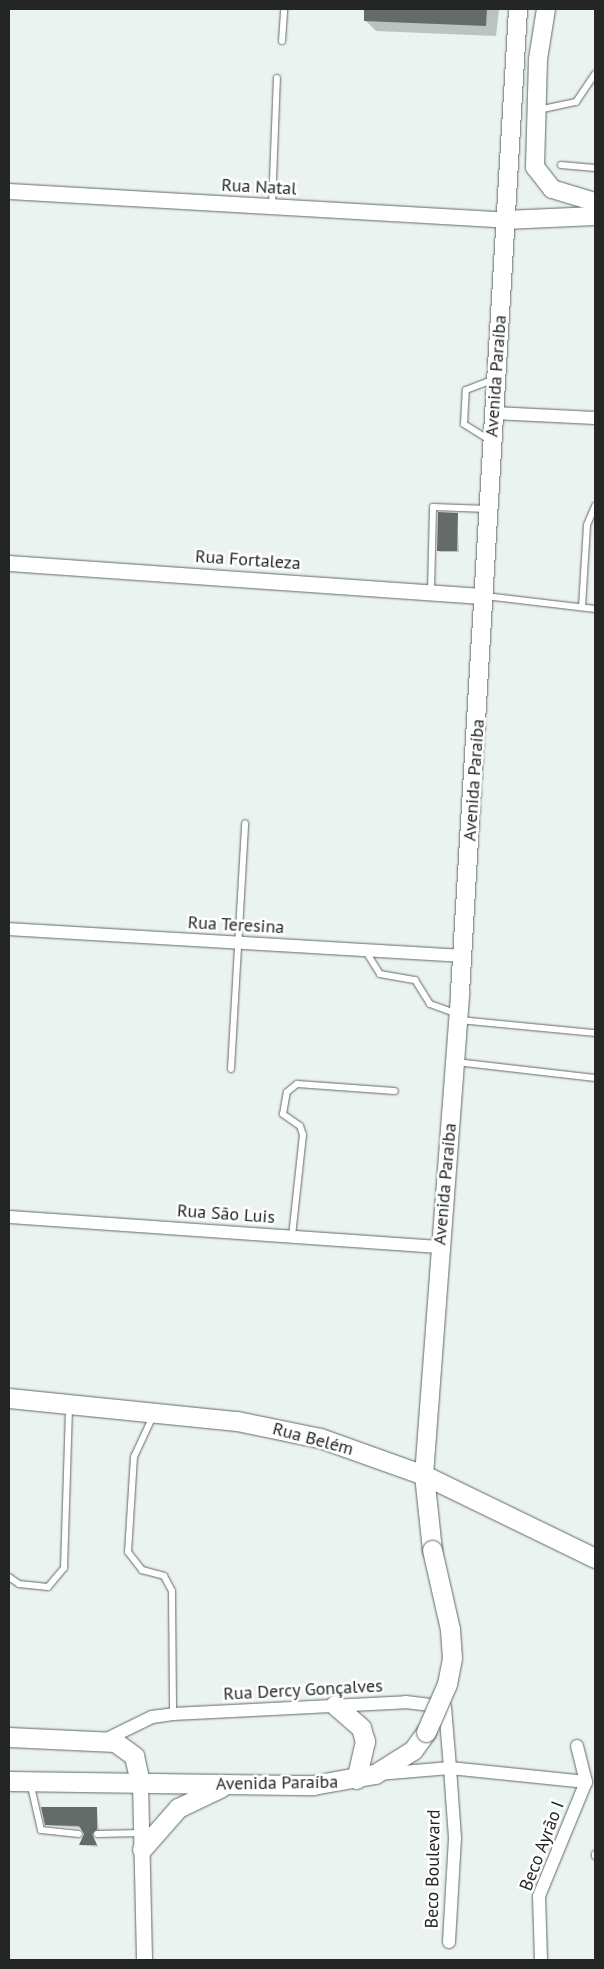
<!DOCTYPE html>
<meta charset="utf-8">
<style>
body{margin:0}
#map{position:relative;width:604px;height:1969px;overflow:hidden;background:#eaf3f0;font-family:"PT Sans",sans-serif}
div>[style]{position:absolute}
.shadow>*{inset:0;background:#0003}
.building>*{inset:0;background:#646b69}
.roads{filter:drop-shadow(0 0 1px #616966) drop-shadow(0 0 1px #616966)}
.service>*{height:6px;margin:-3px;padding:0 3px;transform-origin:3px;border-radius:3px;background:#fff}
.minor>*{height:12px;margin:-6px;padding:0 6px;transform-origin:6px;border-radius:6px;background:#fff}
.tertiary>*{height:15px;margin:-7.5px;padding:0 7.5px;transform-origin:7.5px;border-radius:7.5px;background:#fff}
.secondary>*{height:18px;margin:-9px;padding:0 9px;transform-origin:9px;border-radius:9px;background:#fff}
.primary>*{height:19px;margin:-9.5px;padding:0 9.5px;transform-origin:9.5px;border-radius:9.5px;background:#fff}
.bridges{filter:drop-shadow(0 0 1px #616966) drop-shadow(0 0 1px #616966)}
.primary-bridge>*{height:19px;margin:-9.5px;padding:0 9.5px;transform-origin:9.5px;border-radius:9.5px;background:#fff}
span{translate:-50% -50%;white-space:nowrap;text-align:center;line-height:1.15;-webkit-text-stroke:5px #fff;paint-order:stroke}
.street-label{font-size:18px;color:#232625}
.frame{position:absolute;inset:0;border:10px solid #232625;pointer-events:none}
</style>
<div id="map">
<div class="shadow">
<div style="clip-path:polygon(365px 9px,499px 9px,496px 36px,376px 31px,366px 21px)"></div>
<div style="clip-path:polygon(457px 514px,459px 552px,440px 552px,438px 550px)"></div>
<div style="clip-path:polygon(97px 1809px,99px 1831px,93px 1836px,98px 1847px,80px 1845px,85px 1834px,81px 1828px,46px 1825px)"></div>
</div>
<div class="building">
<div style="clip-path:polygon(364px 9px,487px 9px,486px 26px,364px 21px)"></div>
<div style="clip-path:polygon(438px 512px,458px 513px,457px 551px,437px 551px)"></div>
<div style="clip-path:polygon(41px 1807px,97px 1807px,97px 1829px,92px 1834px,97px 1845px,79px 1845px,84px 1834px,79px 1826px,45px 1825px)"></div>
</div>
<div class="roads">
<div class="service">
<div style="left:282px;top:41px;width:32px;rotate:-86deg"></div>
<div style="left:538px;top:110px;width:39px;rotate:-12deg"></div>
<div style="left:576px;top:102px;width:34px;rotate:-56deg"></div>
<div style="left:561px;top:165px;width:34px;rotate:5deg"></div>
<div style="left:272px;top:206px;width:128px;rotate:-87.8deg"></div>
<div style="left:491px;top:441px;width:32px;rotate:-148deg"></div>
<div style="left:464px;top:424px;width:34px;rotate:-87deg"></div>
<div style="left:466px;top:390px;width:31px;rotate:-21deg"></div>
<div style="left:431px;top:591px;width:84px;rotate:-88.6deg"></div>
<div style="left:433px;top:507px;width:55px;rotate:2.1deg"></div>
<div style="left:485px;top:596px;width:111px;rotate:6.7deg"></div>
<div style="left:582px;top:607px;width:82px;rotate:-86.5deg"></div>
<div style="left:587px;top:525px;width:21px;rotate:-67deg"></div>
<div style="left:365px;top:950px;width:28px;rotate:58deg"></div>
<div style="left:380px;top:974px;width:36px;rotate:10deg"></div>
<div style="left:415px;top:980px;width:28px;rotate:58deg"></div>
<div style="left:430px;top:1004px;width:29px;rotate:20deg"></div>
<div style="left:459px;top:1020px;width:137px;rotate:5.5deg"></div>
<div style="left:456px;top:1062px;width:140px;rotate:6.6deg"></div>
<div style="left:231px;top:1069px;width:246px;rotate:-86.7deg"></div>
<div style="left:292px;top:1236px;width:102px;rotate:-83.8deg"></div>
<div style="left:303px;top:1135px;width:9px;rotate:-108deg"></div>
<div style="left:300px;top:1126px;width:21px;rotate:-145deg"></div>
<div style="left:283px;top:1114px;width:22px;rotate:-80deg"></div>
<div style="left:287px;top:1092px;width:13px;rotate:-39deg"></div>
<div style="left:297px;top:1084px;width:98px;rotate:4.1deg"></div>
<div style="left:153px;top:1416px;width:45px;rotate:114.9deg"></div>
<div style="left:134px;top:1457px;width:95px;rotate:93.6deg"></div>
<div style="left:128px;top:1552px;width:23px;rotate:52deg"></div>
<div style="left:142px;top:1570px;width:23px;rotate:15deg"></div>
<div style="left:164px;top:1576px;width:17px;rotate:62deg"></div>
<div style="left:172px;top:1591px;width:123px;rotate:89.5deg"></div>
<div style="left:9px;top:1577px;width:12px;rotate:35deg"></div>
<div style="left:19px;top:1584px;width:29px;rotate:6deg"></div>
<div style="left:48px;top:1587px;width:25px;rotate:-50deg"></div>
<div style="left:64px;top:1568px;width:163px;rotate:-88.2deg"></div>
<div style="left:30px;top:1782px;width:49px;rotate:77.1deg"></div>
<div style="left:41px;top:1830px;width:38px;rotate:6deg"></div>
<div style="left:97px;top:1834px;width:44px;rotate:-1.3deg"></div>
<div style="left:595px;top:1856px;width:2px;rotate:-90deg"></div>
</div>
<div class="minor">
<div style="left:494px;top:413px;width:101px;rotate:2.8deg"></div>
<div style="left:9px;top:929px;width:454px;rotate:3.4deg"></div>
<div style="left:9px;top:1217px;width:432px;rotate:4deg"></div>
<div style="left:107px;top:1739px;width:50px;rotate:-26.1deg"></div>
<div style="left:152px;top:1717px;width:21px;rotate:-8deg"></div>
<div style="left:173px;top:1714px;width:233px;rotate:-2.9deg"></div>
<div style="left:406px;top:1702px;width:39px;rotate:7deg"></div>
<div style="left:445px;top:1707px;width:61px;rotate:85.3deg"></div>
<div style="left:450px;top:1768px;width:72px;rotate:175.2deg"></div>
<div style="left:449px;top:1942px;width:104px;rotate:-86.7deg"></div>
<div style="left:455px;top:1838px;width:70px;rotate:-94.1deg"></div>
<div style="left:450px;top:1768px;width:137px;rotate:5.9deg"></div>
<div style="left:541px;top:1960px;width:64px;rotate:-91.8deg"></div>
<div style="left:539px;top:1896px;width:123px;rotate:-67.6deg"></div>
<div style="left:586px;top:1782px;width:37px;rotate:-104deg"></div>
</div>
<div class="tertiary">
<div style="left:9px;top:191px;width:499px;rotate:3.3deg"></div>
<div style="left:9px;top:563px;width:477px;rotate:4deg"></div>
<div style="left:140px;top:1782px;width:178px;rotate:88.7deg"></div>
</div>
<div class="secondary">
<div style="left:546px;top:9px;width:51px;rotate:99.1deg"></div>
<div style="left:538px;top:59px;width:108px;rotate:91.6deg"></div>
<div style="left:535px;top:167px;width:28px;rotate:52deg"></div>
<div style="left:552px;top:189px;width:45px;rotate:16.8deg"></div>
<div style="left:507px;top:220px;width:88px;rotate:-2.6deg"></div>
<div style="left:424px;top:1475px;width:484px;rotate:-85.7deg"></div>
<div style="left:460px;top:992px;width:985px;rotate:-86.62deg"></div>
</div>
<div class="primary">
<div style="left:9px;top:1398px;width:229px;rotate:5.8deg"></div>
<div style="left:237px;top:1421px;width:85px;rotate:11.6deg"></div>
<div style="left:320px;top:1438px;width:110px;rotate:19.6deg"></div>
<div style="left:424px;top:1475px;width:190px;rotate:25.9deg"></div>
<div style="left:424px;top:1475px;width:75px;rotate:83.9deg"></div>
<div style="left:335px;top:1705px;width:35px;rotate:41deg"></div>
<div style="left:361px;top:1728px;width:14px;rotate:73deg"></div>
<div style="left:365px;top:1741px;width:39px;rotate:103deg"></div>
<div style="left:9px;top:1737px;width:106px;rotate:2.7deg"></div>
<div style="left:115px;top:1742px;width:24px;rotate:36deg"></div>
<div style="left:134px;top:1756px;width:27px;rotate:77deg"></div>
<div style="left:9px;top:1781px;width:304px;rotate:0.8deg"></div>
<div style="left:313px;top:1785px;width:63px;rotate:-10.1deg"></div>
<div style="left:375px;top:1774px;width:45px;rotate:-32.3deg"></div>
<div style="left:413px;top:1750px;width:22px;rotate:-54deg"></div>
<div style="left:142px;top:1849px;width:55px;rotate:-48.7deg"></div>
<div style="left:178px;top:1808px;width:47px;rotate:-25.5deg"></div>
</div>
</div>
<div class="bridges">
<div class="primary-bridge">
<div style="left:426px;top:1732px;width:52px;rotate:-66.4deg"></div>
<div style="left:447px;top:1684px;width:26px;rotate:-79deg"></div>
<div style="left:452px;top:1658px;width:29px;rotate:-94deg"></div>
<div style="left:450px;top:1629px;width:81px;rotate:-102.8deg"></div>
</div>
</div>
<div class="street-label">
<span style="left:259px;top:187px;rotate:3deg">Rua Natal</span>
<span style="left:496px;top:376px;rotate:-86deg">Avenida Paraíba</span>
<span style="left:248px;top:560px;rotate:4deg">Rua Fortaleza</span>
<span style="left:474px;top:780px;rotate:-86deg">Avenida Paraíba</span>
<span style="left:236px;top:925px;rotate:3deg">Rua Teresina</span>
<span style="left:445px;top:1184px;rotate:-85deg">Avenida Paraíba</span>
<span style="left:226px;top:1214px;rotate:4deg">Rua São Luis</span>
<span style="left:313px;top:1439px;rotate:15deg">Rua Belém</span>
<span style="left:303px;top:1690px;rotate:-3deg">Rua Dercy Gonçalves</span>
<span style="left:277px;top:1783px;rotate:-1deg">Avenida Paraíba</span>
<span style="left:542px;top:1846px;rotate:-69deg">Beco Ayrão I</span>
<span style="left:433px;top:1869px;rotate:-89deg">Beco Boulevard</span>
</div>
<div class="frame"></div>
</div>
